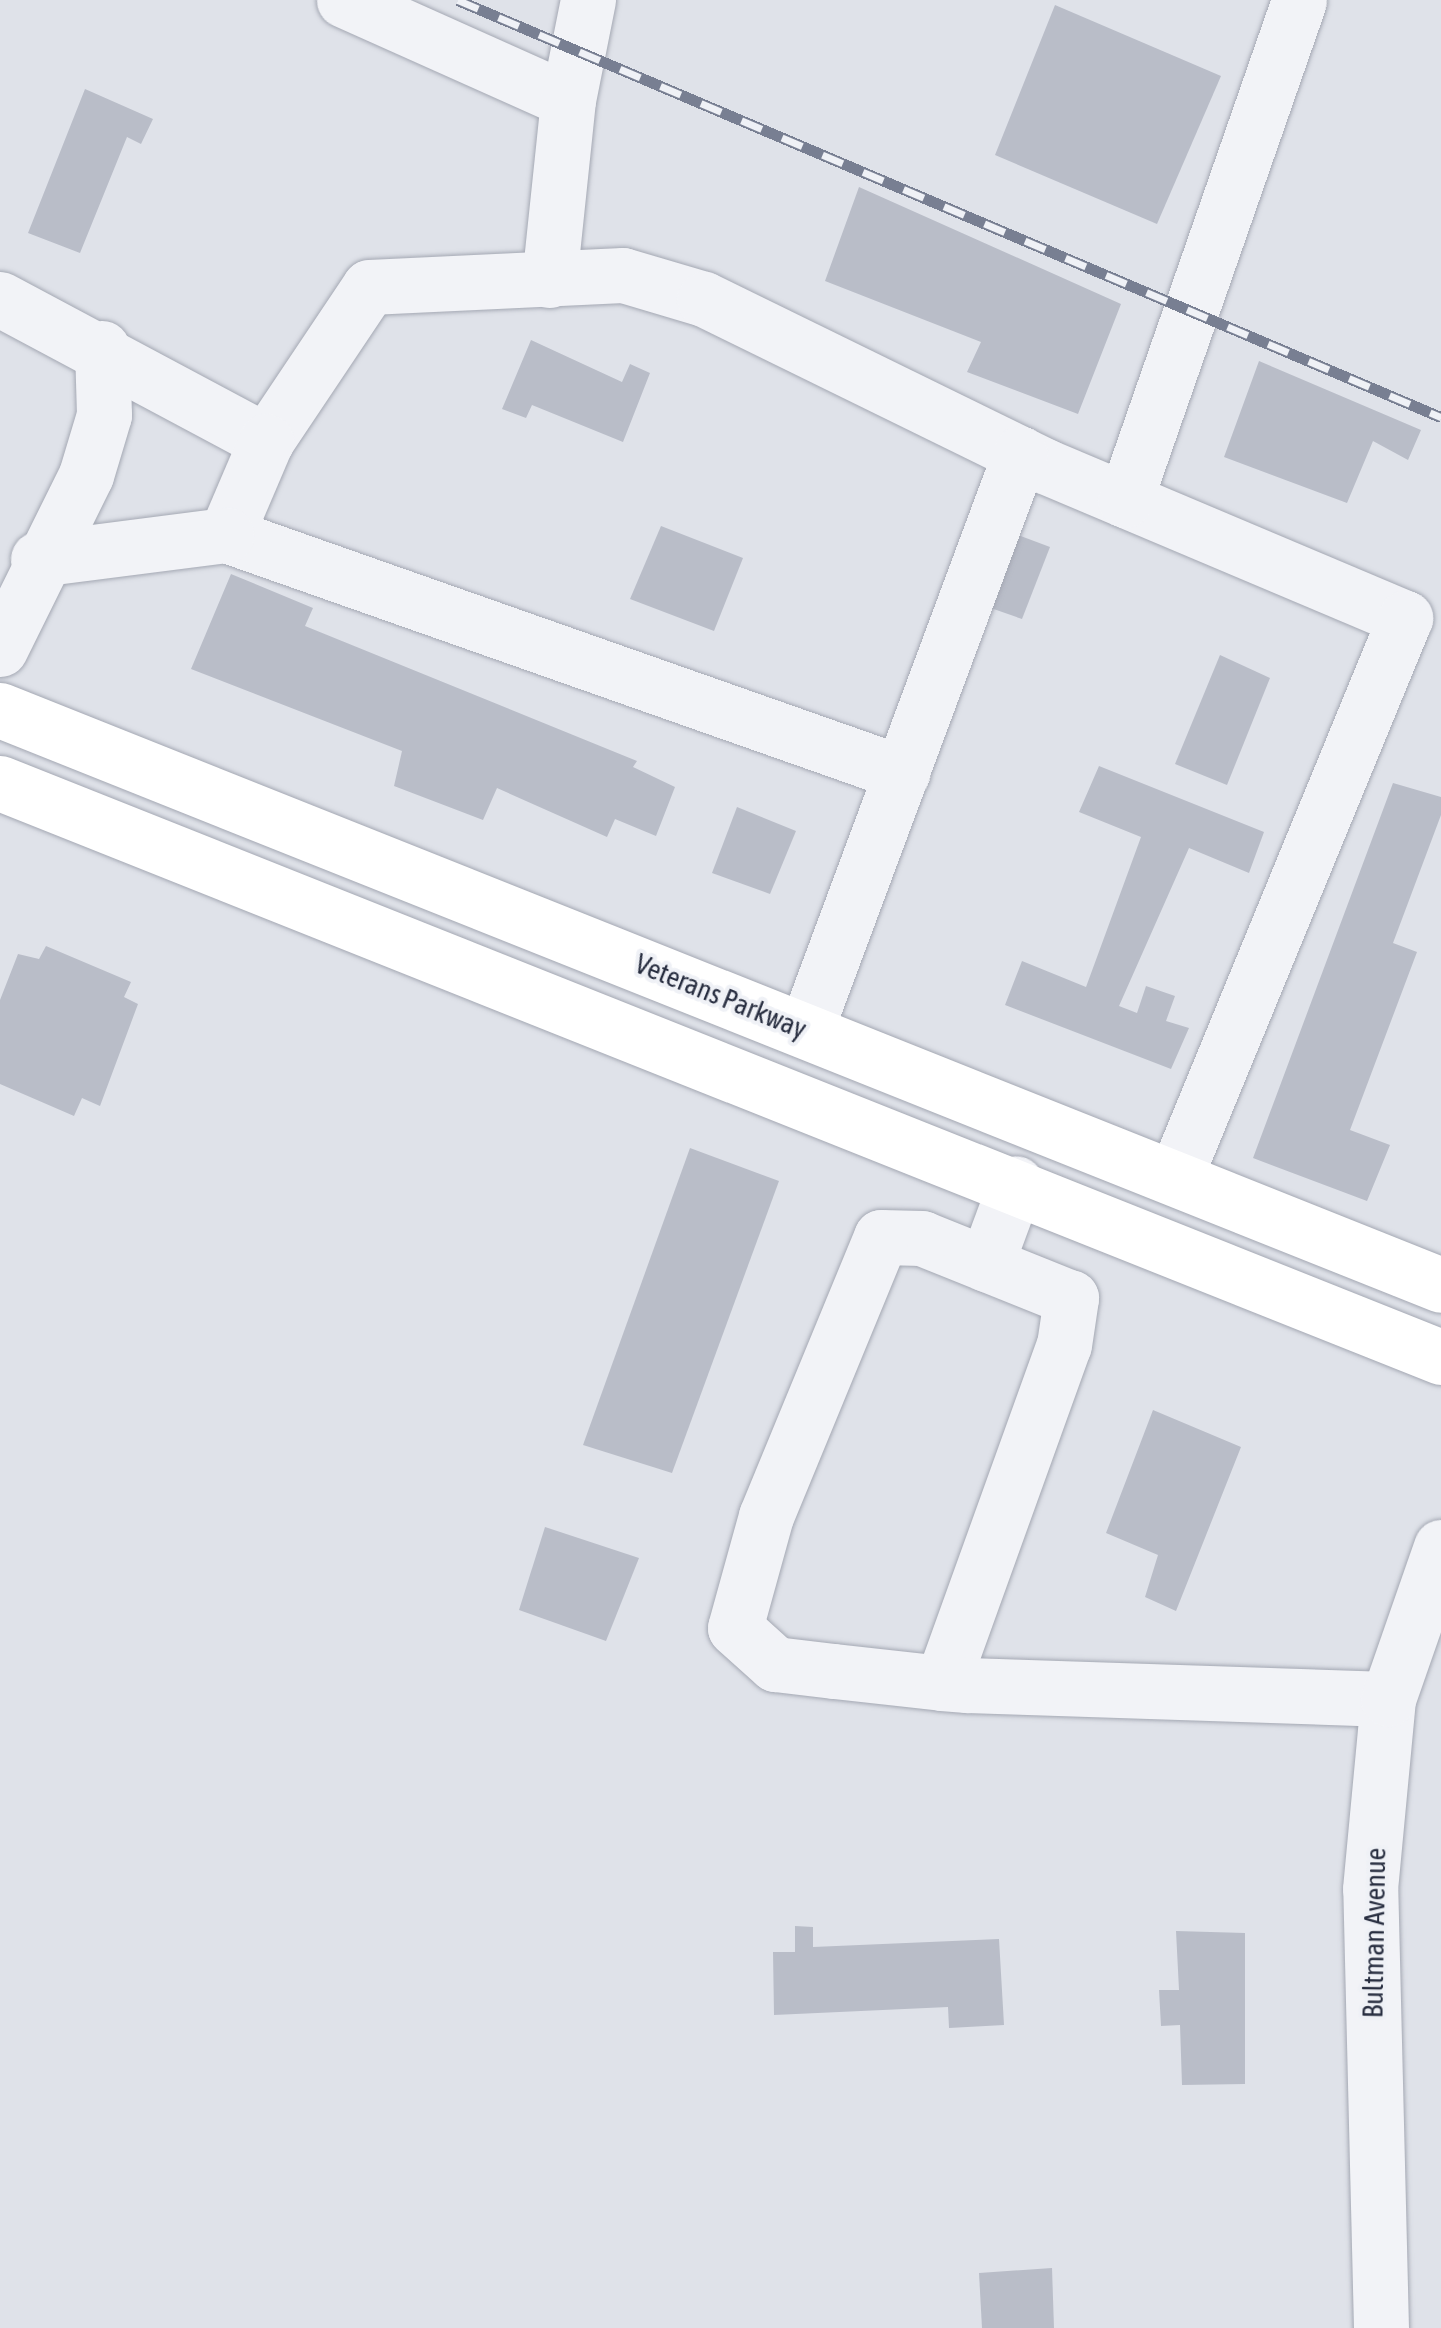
<!DOCTYPE html>
<style>
body{margin:0}
#map{position:relative;width:1441px;height:2328px;overflow:hidden;background:#dfe2e9;font-family:"Asap Condensed",sans-serif}
div>[style]{position:absolute}
.building>*{inset:0;background:#b9bdc8}
.roads{filter:drop-shadow(0 0 2px #a4a8b3) drop-shadow(0 0 2px #a4a8b3)}
.minor>*{height:55px;margin:-27.5px;padding:0 27.5px;transform-origin:27.5px;border-radius:27.5px;background:#f2f3f7}
.major>*{height:55px;margin:-27.5px;padding:0 27.5px;transform-origin:27.5px;border-radius:27.5px;background:#fff}
.rail>*{height:11px;margin-top:-5.5px;transform-origin:0;background:repeating-linear-gradient(90deg,#eff1f6 0 22px,#787f92 0 44px);box-sizing:border-box;border-block:2px solid #787f92}
span{translate:-50% -50%;white-space:nowrap;text-align:center;line-height:1.15;-webkit-text-stroke:8px #eff1f6;paint-order:stroke}
.street-label{font-size:28px;color:#282e40}
</style>
<div id="map">
<div class="building">
<div style="clip-path:polygon(1055px 5px,1221px 76px,1157px 224px,995px 155px)"></div>
<div style="clip-path:polygon(85px 89px,153px 119px,141px 144px,127px 137px,80px 253px,28px 233px)"></div>
<div style="clip-path:polygon(859px 187px,1121px 304px,1078px 414px,967px 372px,981px 342px,825px 281px)"></div>
<div style="clip-path:polygon(531px 340px,622px 382px,630px 364px,650px 373px,623px 442px,532px 405px,526px 418px,502px 409px)"></div>
<div style="clip-path:polygon(1259px 361px,1421px 430px,1408px 460px,1373px 441px,1347px 503px,1224px 457px)"></div>
<div style="clip-path:polygon(661px 526px,743px 558px,714px 631px,630px 599px)"></div>
<div style="clip-path:polygon(1013px 533px,1050px 547px,1022px 619px,985px 606px)"></div>
<div style="clip-path:polygon(231px 574px,313px 608px,305px 626px,637px 761px,633px 767px,675px 787px,656px 836px,615px 819px,607px 837px,497px 788px,483px 820px,394px 786px,402px 751px,191px 669px)"></div>
<div style="clip-path:polygon(1220px 655px,1270px 678px,1227px 785px,1175px 764px)"></div>
<div style="clip-path:polygon(1099px 766px,1264px 832px,1249px 873px,1189px 848px,1119px 1006px,1137px 1013px,1146px 986px,1175px 996px,1166px 1021px,1189px 1028px,1171px 1069px,1005px 1005px,1022px 961px,1086px 987px,1141px 837px,1079px 812px)"></div>
<div style="clip-path:polygon(1393px 783px,1441px 797px,1441px 815px,1393px 943px,1417px 952px,1350px 1130px,1390px 1145px,1367px 1201px,1253px 1158px)"></div>
<div style="clip-path:polygon(737px 807px,796px 831px,770px 894px,712px 873px)"></div>
<div style="clip-path:polygon(46px 946px,131px 982px,124px 997px,138px 1004px,100px 1106px,82px 1098px,74px 1116px,0 1084px,0 1000px,18px 954px,39px 959px)"></div>
<div style="clip-path:polygon(690px 1148px,779px 1181px,672px 1473px,583px 1445px)"></div>
<div style="clip-path:polygon(1153px 1410px,1241px 1447px,1176px 1611px,1145px 1597px,1158px 1555px,1106px 1533px)"></div>
<div style="clip-path:polygon(545px 1527px,639px 1558px,606px 1641px,519px 1610px)"></div>
<div style="clip-path:polygon(795px 1926px,813px 1927px,813px 1947px,999px 1939px,1004px 2025px,949px 2028px,948px 2007px,774px 2015px,773px 1952px,795px 1952px)"></div>
<div style="clip-path:polygon(1176px 1931px,1245px 1933px,1245px 2084px,1182px 2085px,1180px 2025px,1161px 2026px,1159px 1990px,1179px 1990px)"></div>
<div style="clip-path:polygon(1052px 2268px,1054px 2328px,982px 2328px,979px 2273px)"></div>
</div>
<div class="roads">
<div class="minor">
<div style="left:344px;top:0;width:245px;rotate:24.1deg"></div>
<div style="left:568px;top:100px;width:181px;rotate:96deg"></div>
<div style="left:568px;top:100px;width:102px;rotate:-78.7deg"></div>
<div style="left:0;top:299px;width:302px;rotate:28.1deg"></div>
<div style="left:266px;top:441px;width:185px;rotate:-56.2deg"></div>
<div style="left:369px;top:287px;width:254px;rotate:-2.7deg"></div>
<div style="left:623px;top:275px;width:84px;rotate:16.5deg"></div>
<div style="left:704px;top:299px;width:380px;rotate:26.1deg"></div>
<div style="left:1045px;top:466px;width:391px;rotate:22.9deg"></div>
<div style="left:1405px;top:618px;width:604px;rotate:112.36deg"></div>
<div style="left:266px;top:441px;width:102px;rotate:113.1deg"></div>
<div style="left:226px;top:535px;width:717px;rotate:19.4deg"></div>
<div style="left:1125px;top:500px;width:528px;rotate:-70.78deg"></div>
<div style="left:38px;top:559px;width:190px;rotate:-7.3deg"></div>
<div style="left:0;top:649px;width:194px;rotate:-63.7deg"></div>
<div style="left:86px;top:475px;width:63px;rotate:-73.3deg"></div>
<div style="left:104px;top:415px;width:67px;rotate:-91.7deg"></div>
<div style="left:806px;top:1029px;width:614px;rotate:-69.59deg"></div>
<div style="left:986px;top:1264px;width:86px;rotate:-69.7deg"></div>
<div style="left:942px;top:1683px;width:359px;rotate:-70.2deg"></div>
<div style="left:1064px;top:1345px;width:48px;rotate:-81.5deg"></div>
<div style="left:1071px;top:1298px;width:161px;rotate:-158.1deg"></div>
<div style="left:922px;top:1238px;width:41px;rotate:-178.6deg"></div>
<div style="left:881px;top:1237px;width:302px;rotate:112.4deg"></div>
<div style="left:766px;top:1516px;width:116px;rotate:105.5deg"></div>
<div style="left:735px;top:1628px;width:54px;rotate:42deg"></div>
<div style="left:775px;top:1664px;width:59px;rotate:6.8deg"></div>
<div style="left:834px;top:1671px;width:109px;rotate:6.3deg"></div>
<div style="left:942px;top:1683px;width:25px;rotate:5deg"></div>
<div style="left:967px;top:1685px;width:421px;rotate:1.9deg"></div>
<div style="left:1381px;top:2328px;width:439px;rotate:-91.4deg"></div>
<div style="left:1370px;top:1889px;width:191px;rotate:-84.6deg"></div>
<div style="left:1388px;top:1699px;width:161px;rotate:-70.8deg"></div>
</div>
<div class="major">
<div style="left:0;top:710px;width:1551px;rotate:21.75deg"></div>
<div style="left:0;top:783px;width:1551px;rotate:21.72deg"></div>
</div>
</div>
<div class="rail">
<div style="left:458px;top:0;width:1068px;rotate:22.99deg"></div>
</div>
<div class="street-label">
<span style="left:721px;top:996px;rotate:22deg">Veterans Parkway</span>
<span style="left:1374px;top:1933px;rotate:-89deg">Bultman Avenue</span>
</div>
</div>
